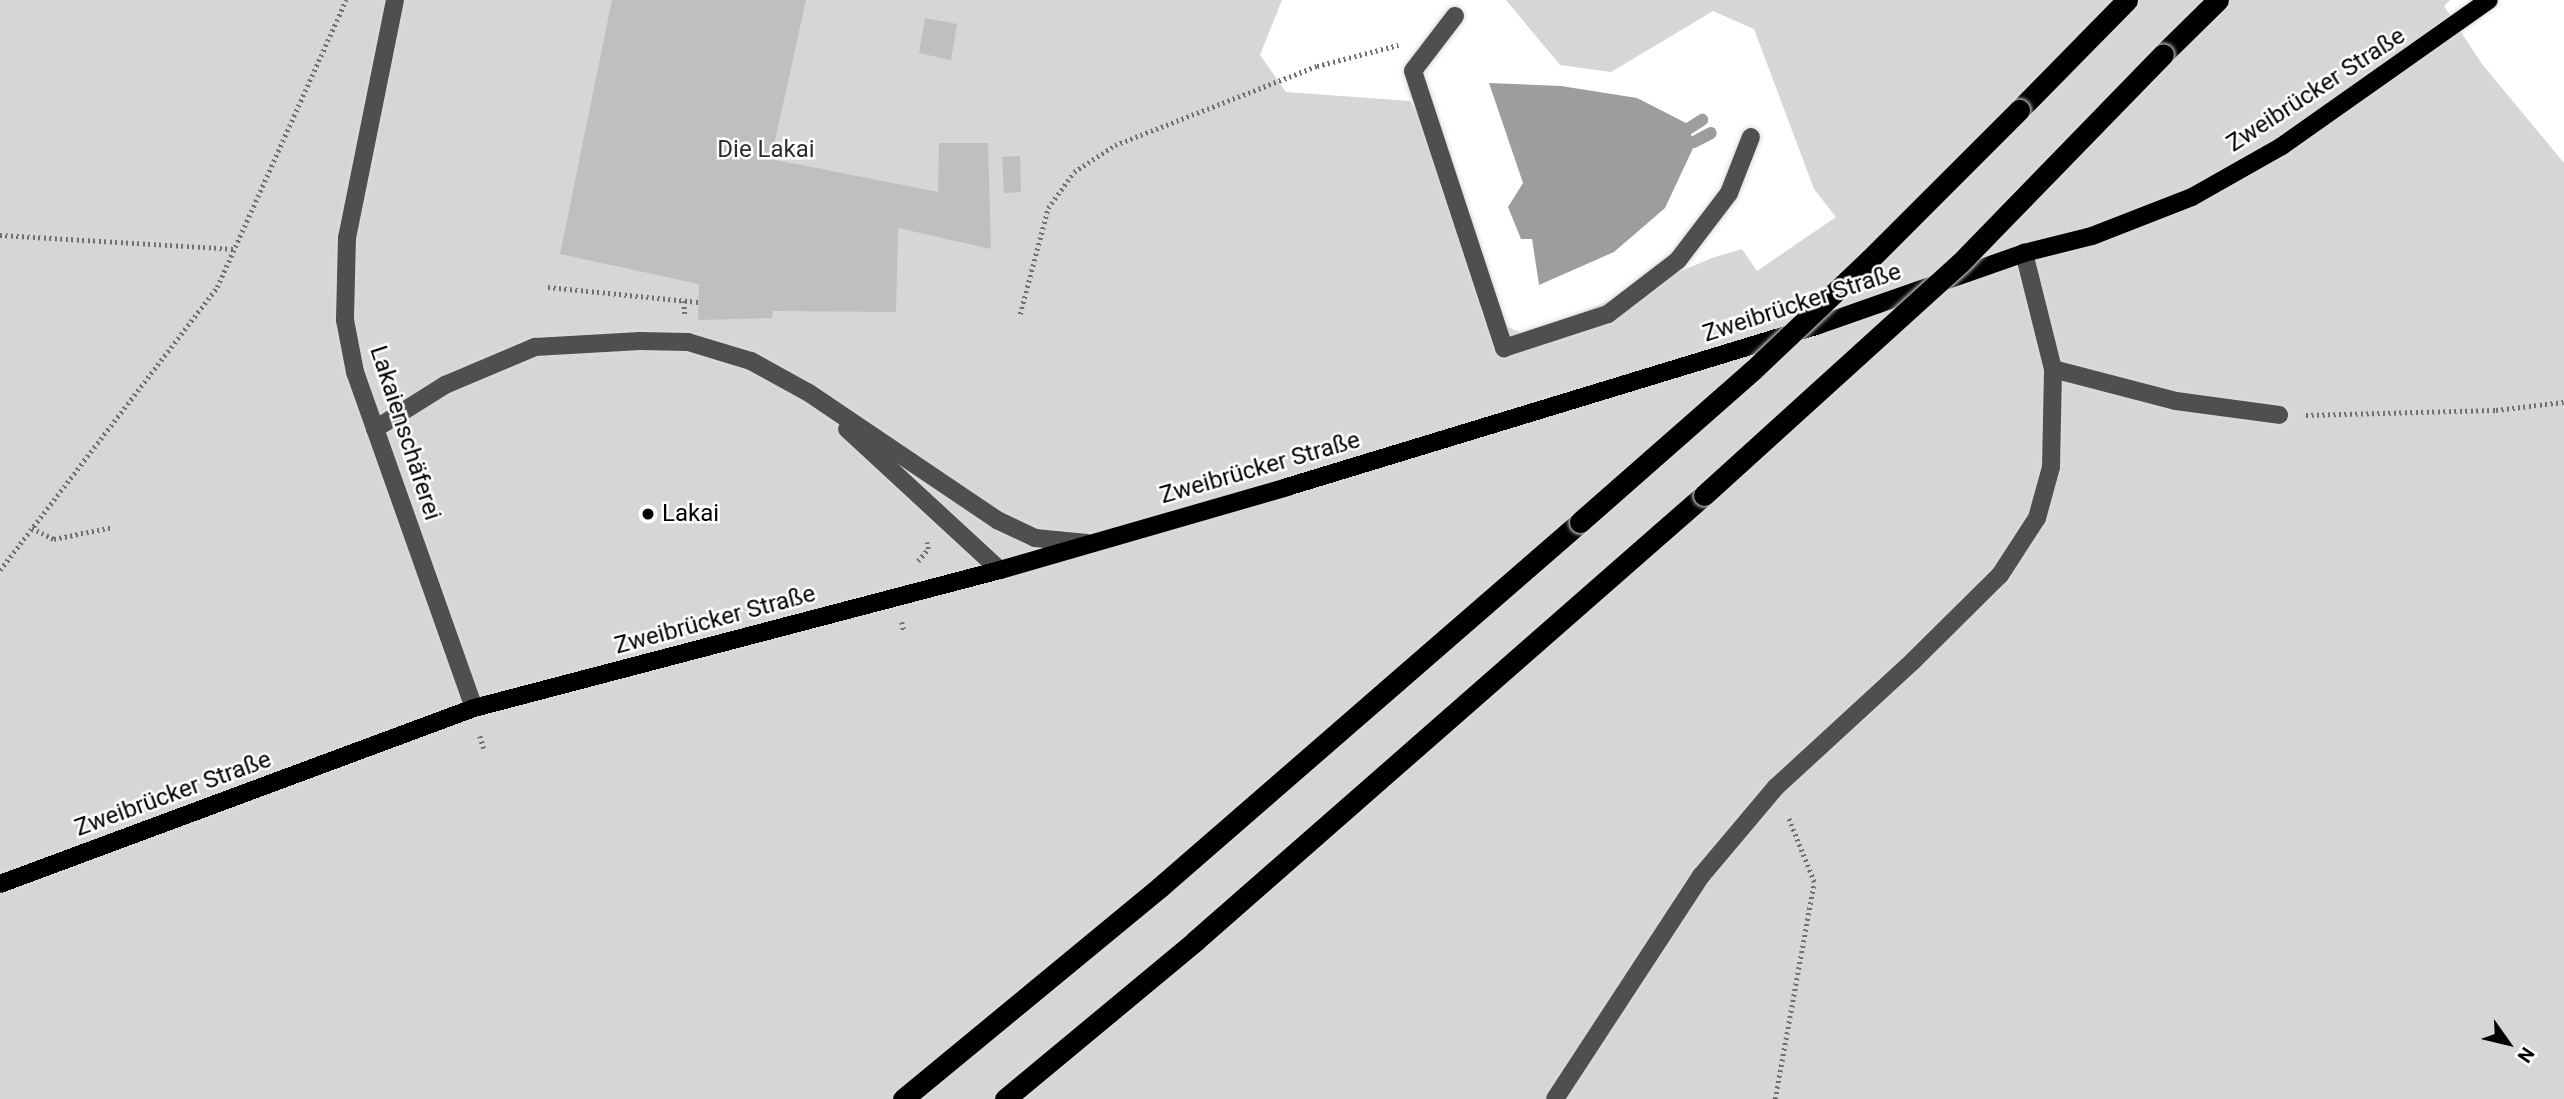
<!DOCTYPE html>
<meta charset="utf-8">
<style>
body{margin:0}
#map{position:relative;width:2564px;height:1099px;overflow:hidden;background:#fff;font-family:Roboto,sans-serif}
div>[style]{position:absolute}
.green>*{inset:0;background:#d6d6d6}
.water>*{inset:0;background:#9d9d9d}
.stream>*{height:12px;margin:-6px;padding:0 6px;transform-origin:6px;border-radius:6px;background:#9d9d9d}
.building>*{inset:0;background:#bfbfbf}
.path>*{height:4.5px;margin-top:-2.25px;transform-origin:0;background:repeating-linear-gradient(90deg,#717171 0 2px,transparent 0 5.5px)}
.roads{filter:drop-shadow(0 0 2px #dbdbdb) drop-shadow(0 0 2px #dbdbdb)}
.minor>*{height:18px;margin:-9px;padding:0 9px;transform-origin:9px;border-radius:9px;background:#4f4f4f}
.major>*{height:18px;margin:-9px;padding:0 9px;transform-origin:9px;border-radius:9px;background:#000}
.highway>*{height:21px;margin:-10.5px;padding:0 10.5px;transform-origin:10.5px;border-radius:10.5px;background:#000}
.bridges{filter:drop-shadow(0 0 2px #dbdbdb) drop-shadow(0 0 2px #dbdbdb)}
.highway-bridge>*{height:21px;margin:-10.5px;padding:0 10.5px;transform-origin:10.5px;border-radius:10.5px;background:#000}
.dots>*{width:19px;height:19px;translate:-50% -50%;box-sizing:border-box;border:4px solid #fff;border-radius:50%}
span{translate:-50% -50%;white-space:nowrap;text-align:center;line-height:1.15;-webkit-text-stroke:5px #fff;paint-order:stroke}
.street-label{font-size:24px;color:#000}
.park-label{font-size:24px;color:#2d2d2d}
.poi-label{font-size:24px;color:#000}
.left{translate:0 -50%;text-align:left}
.north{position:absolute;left:2473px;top:1008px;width:70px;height:70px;-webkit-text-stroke:5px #fff;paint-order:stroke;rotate:124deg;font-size:19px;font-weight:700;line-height:28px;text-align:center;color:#000}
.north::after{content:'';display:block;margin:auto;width:24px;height:32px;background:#000;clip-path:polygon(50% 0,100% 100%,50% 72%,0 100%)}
</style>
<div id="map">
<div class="green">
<div style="clip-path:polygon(0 0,1282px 0,1260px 55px,1286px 92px,1410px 101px,1445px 153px,1483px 317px,1527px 335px,1712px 258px,1742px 249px,1757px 271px,1836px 217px,1814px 189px,1754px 29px,1713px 11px,1611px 72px,1560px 65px,1506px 0,2450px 0,2444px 6px,2482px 64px,2564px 163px,2564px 1099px,0 1099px)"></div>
</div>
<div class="water">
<div style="clip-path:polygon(1489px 83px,1561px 86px,1637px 98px,1686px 123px,1695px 144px,1665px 208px,1614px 252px,1539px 285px,1532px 239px,1521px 239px,1508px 207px,1523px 183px)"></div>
</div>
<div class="stream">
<div style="left:1688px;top:129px;width:17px;rotate:-33deg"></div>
<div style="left:1694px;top:142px;width:19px;rotate:-28deg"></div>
</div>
<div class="building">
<div style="clip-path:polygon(612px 0,806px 0,771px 159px,938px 192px,939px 143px,988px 143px,991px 249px,898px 228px,896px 312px,773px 311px,772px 318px,698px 320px,699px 284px,560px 254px)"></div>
<div style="clip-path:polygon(925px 18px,957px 24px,951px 60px,919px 53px)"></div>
<div style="clip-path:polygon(1020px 156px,1021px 192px,1004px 193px,1002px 157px)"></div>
</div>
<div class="path">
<div style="left:0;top:235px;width:234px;rotate:3.4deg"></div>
<div style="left:548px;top:287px;width:151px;rotate:5.7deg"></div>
<div style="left:684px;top:301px;width:13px;rotate:86deg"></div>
<div style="left:1020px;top:314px;width:110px;rotate:-75.2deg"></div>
<div style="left:1048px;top:208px;width:44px;rotate:-54.2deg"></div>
<div style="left:1074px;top:172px;width:49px;rotate:-33.4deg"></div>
<div style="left:1115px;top:145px;width:217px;rotate:-21.4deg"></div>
<div style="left:1317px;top:66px;width:84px;rotate:-14.5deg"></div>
<div style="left:2306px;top:415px;width:190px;rotate:-1.5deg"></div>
<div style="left:2496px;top:410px;width:68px;rotate:-6.7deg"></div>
<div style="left:32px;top:528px;width:25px;rotate:27deg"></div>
<div style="left:54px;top:539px;width:60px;rotate:-11.5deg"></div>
<div style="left:918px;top:561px;width:16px;rotate:-50deg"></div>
<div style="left:928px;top:549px;width:7px;rotate:-98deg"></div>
<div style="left:0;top:570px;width:357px;rotate:-52.5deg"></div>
<div style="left:217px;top:287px;width:315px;rotate:-65.8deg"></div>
<div style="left:902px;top:622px;width:10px;rotate:79deg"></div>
<div style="left:480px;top:736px;width:14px;rotate:73deg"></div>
<div style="left:1775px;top:1099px;width:220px;rotate:-79.8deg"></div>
<div style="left:1814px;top:882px;width:70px;rotate:-111.8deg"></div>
</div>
<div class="roads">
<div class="minor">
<div style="left:395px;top:0;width:242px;rotate:101.4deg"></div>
<div style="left:347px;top:237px;width:83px;rotate:91.4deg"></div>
<div style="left:345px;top:320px;width:53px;rotate:79.1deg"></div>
<div style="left:355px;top:372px;width:356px;rotate:70.5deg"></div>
<div style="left:1455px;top:16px;width:69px;rotate:127.4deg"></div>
<div style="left:1413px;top:71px;width:292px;rotate:71.8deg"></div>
<div style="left:1504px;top:348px;width:109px;rotate:-18.1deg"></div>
<div style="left:1608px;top:314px;width:88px;rotate:-37.6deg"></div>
<div style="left:1678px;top:260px;width:84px;rotate:-52.7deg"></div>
<div style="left:1729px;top:193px;width:60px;rotate:-68.6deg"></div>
<div style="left:2053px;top:369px;width:127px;rotate:14.6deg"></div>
<div style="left:2176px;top:401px;width:104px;rotate:7.7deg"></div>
<div style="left:375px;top:429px;width:83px;rotate:-32.2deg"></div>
<div style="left:445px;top:385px;width:98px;rotate:-22.9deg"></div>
<div style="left:535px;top:347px;width:105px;rotate:-3.3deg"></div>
<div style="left:640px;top:341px;width:48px;rotate:1.2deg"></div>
<div style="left:688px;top:342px;width:66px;rotate:16.8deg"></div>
<div style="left:751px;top:361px;width:66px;rotate:28.9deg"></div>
<div style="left:809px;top:393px;width:227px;rotate:34deg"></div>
<div style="left:997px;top:520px;width:42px;rotate:25.3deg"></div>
<div style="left:1035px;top:538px;width:52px;rotate:5.5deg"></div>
<div style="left:847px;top:429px;width:208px;rotate:42.7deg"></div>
<div style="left:1555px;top:1099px;width:267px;rotate:-56.8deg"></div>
<div style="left:1701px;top:876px;width:116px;rotate:-49.9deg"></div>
<div style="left:1776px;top:787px;width:186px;rotate:-42.6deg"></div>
<div style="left:1913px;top:661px;width:122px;rotate:-44.7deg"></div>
<div style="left:2000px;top:575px;width:68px;rotate:-57deg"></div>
<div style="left:2037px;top:518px;width:53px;rotate:-74.6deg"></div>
<div style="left:2051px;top:467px;width:98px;rotate:-88.8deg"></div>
<div style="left:2053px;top:369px;width:120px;rotate:-104deg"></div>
</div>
<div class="major">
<div style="left:0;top:884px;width:506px;rotate:-20.37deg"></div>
<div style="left:474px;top:708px;width:544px;rotate:-14.7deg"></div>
<div style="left:1000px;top:570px;width:299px;rotate:-16.1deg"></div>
<div style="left:1287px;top:487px;width:553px;rotate:-16.93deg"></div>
<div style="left:1816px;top:326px;width:220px;rotate:-19.3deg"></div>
<div style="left:2024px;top:253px;width:70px;rotate:-14deg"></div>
<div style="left:2092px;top:236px;width:107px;rotate:-21.3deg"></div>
<div style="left:2192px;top:197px;width:103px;rotate:-29.5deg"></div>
<div style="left:2282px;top:146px;width:253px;rotate:-35.2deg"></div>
</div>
<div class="highway">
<div style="left:2163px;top:54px;width:77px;rotate:-44.5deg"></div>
<div style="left:2019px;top:110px;width:154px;rotate:-45.5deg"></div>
<div style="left:903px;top:1099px;width:333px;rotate:-39.5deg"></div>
<div style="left:1160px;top:887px;width:556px;rotate:-40.99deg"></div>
<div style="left:1005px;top:1099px;width:247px;rotate:-39.7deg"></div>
<div style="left:1195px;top:941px;width:677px;rotate:-41.23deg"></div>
</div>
</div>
<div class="bridges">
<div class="highway-bridge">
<div style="left:1704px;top:495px;width:345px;rotate:-42.2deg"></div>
<div style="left:1960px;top:263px;width:291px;rotate:-45.8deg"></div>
<div style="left:1580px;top:522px;width:230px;rotate:-41.3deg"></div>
<div style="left:1753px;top:370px;width:161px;rotate:-43.5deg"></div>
<div style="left:1870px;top:259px;width:211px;rotate:-45deg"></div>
</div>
</div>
<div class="dots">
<div style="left:648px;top:514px;background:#000"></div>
</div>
<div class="street-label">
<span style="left:2316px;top:90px;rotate:-33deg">Zweibrücker Straße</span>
<span style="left:1802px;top:303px;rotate:-18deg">Zweibrücker Straße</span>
<span style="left:405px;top:433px;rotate:72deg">Lakaienschäferei</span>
<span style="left:1260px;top:468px;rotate:-16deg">Zweibrücker Straße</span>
<span style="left:715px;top:620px;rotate:-15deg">Zweibrücker Straße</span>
<span style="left:173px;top:794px;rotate:-20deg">Zweibrücker Straße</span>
</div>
<div class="park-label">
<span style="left:766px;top:150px">Die Lakai</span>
</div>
<div class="poi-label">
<span class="left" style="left:662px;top:514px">Lakai</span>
</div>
<div class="north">N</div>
</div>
